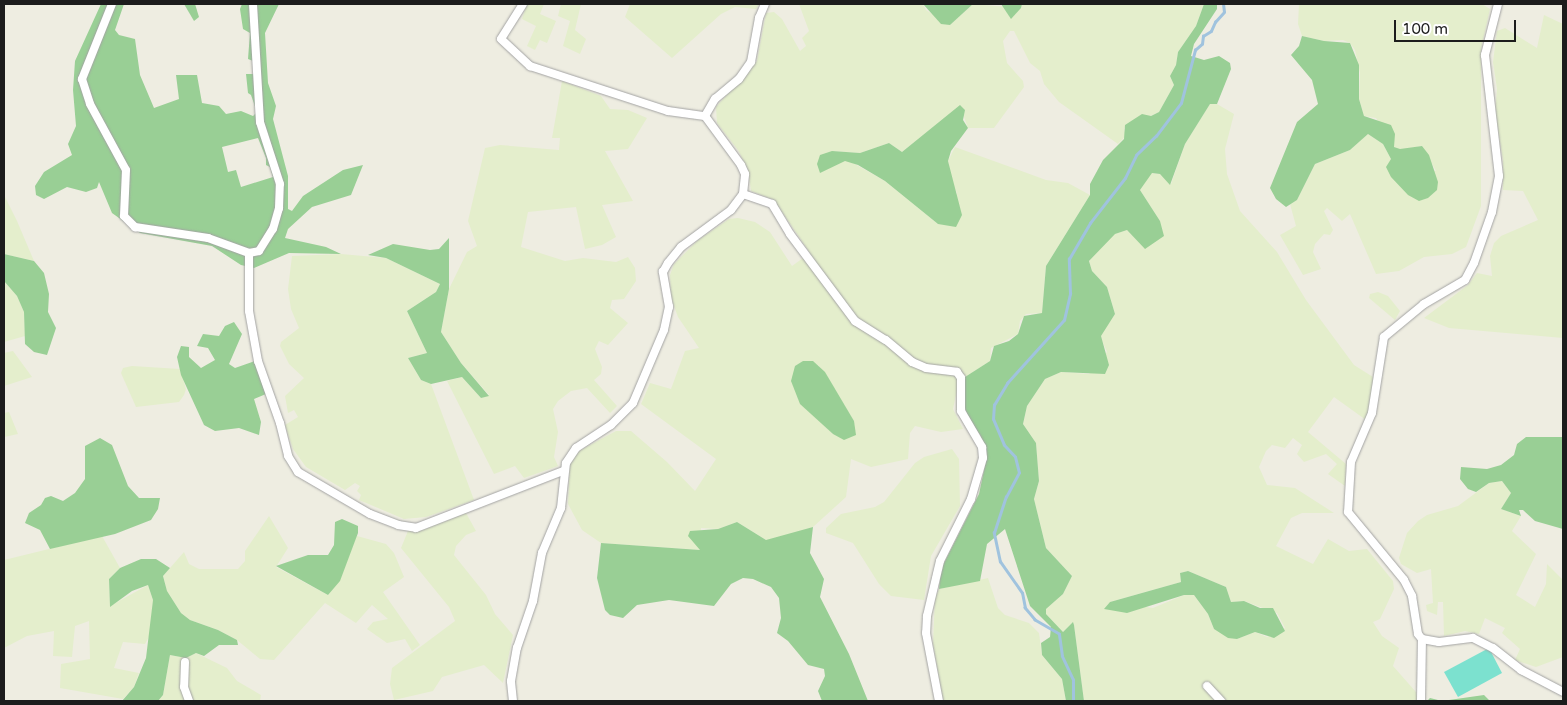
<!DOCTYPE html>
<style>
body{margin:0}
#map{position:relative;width:1567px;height:705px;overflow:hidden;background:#eeede1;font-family:"Varela Round",sans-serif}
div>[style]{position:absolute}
.farmland>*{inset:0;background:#e4eecc}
.forest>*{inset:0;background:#99cf95}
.pitch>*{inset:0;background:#7ce1cf}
.stream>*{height:2.5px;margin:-1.25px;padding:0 1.25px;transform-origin:1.25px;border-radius:1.25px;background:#a0c3de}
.roads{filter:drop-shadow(0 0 1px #a3a3a3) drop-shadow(0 0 1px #a3a3a3)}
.street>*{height:8px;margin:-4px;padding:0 4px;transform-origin:4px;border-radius:4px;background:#fff}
span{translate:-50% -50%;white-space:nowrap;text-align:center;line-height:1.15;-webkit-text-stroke:4.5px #fff;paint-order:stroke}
.frame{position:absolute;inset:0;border:5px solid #1c1c1c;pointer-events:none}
.scale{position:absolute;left:1394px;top:20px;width:122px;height:22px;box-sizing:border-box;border:2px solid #1c1c1c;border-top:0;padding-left:6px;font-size:15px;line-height:18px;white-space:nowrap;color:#1c1c1c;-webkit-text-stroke:4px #fff;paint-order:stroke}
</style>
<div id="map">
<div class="farmland">
<div style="clip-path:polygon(527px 4px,544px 4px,540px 14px,556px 21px,547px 43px,540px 40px,535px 50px,527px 46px,536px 26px,522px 19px)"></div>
<div style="clip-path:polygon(561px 4px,581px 4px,575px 30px,586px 39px,580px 54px,563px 46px,570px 21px,558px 16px)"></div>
<div style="clip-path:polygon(630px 4px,759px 4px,756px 9px,735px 7px,721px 14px,672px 58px,625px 17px)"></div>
<div style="clip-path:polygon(evenodd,799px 4px,923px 4px,926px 10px,950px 25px,973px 4px,1021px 8px,1022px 4px,1204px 4px,1196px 26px,1178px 52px,1176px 65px,1170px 76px,1174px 85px,1159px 112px,1124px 128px,1126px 136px,1118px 144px,1059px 102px,1044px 84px,1040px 71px,1030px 63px,1014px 31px,1010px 31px,1003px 41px,1007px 63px,1023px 81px,1024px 87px,994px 128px,968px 128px,960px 106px,902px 152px,889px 143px,860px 153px,832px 151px,885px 181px,938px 224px,957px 193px,952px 184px,948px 161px,955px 147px,1046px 180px,1068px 183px,1090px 195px,1046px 266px,1042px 313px,1026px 314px,1020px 321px,1018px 334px,991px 348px,990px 361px,959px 381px,953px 409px,963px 429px,941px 432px,915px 426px,910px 433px,908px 459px,871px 467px,851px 459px,846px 497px,813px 527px,775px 540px,766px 540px,737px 522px,718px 529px,701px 528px,700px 550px,601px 543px,582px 530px,568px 504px,570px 460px,579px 451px,616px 431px,631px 431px,667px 462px,695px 491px,716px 459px,641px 404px,650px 383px,671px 389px,685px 351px,699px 348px,678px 317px,671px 298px,670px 275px,674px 264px,697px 241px,729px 219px,738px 218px,755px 222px,770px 232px,792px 266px,810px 253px,774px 200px,751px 191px,748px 170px,738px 150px,717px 123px,716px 107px,757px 61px,766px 13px,774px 12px,782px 19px,800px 51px,806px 46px,802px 38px,809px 31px,799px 4px,818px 365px,854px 421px,833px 434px,822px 423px,818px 365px)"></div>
<div style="clip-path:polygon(1299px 4px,1482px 4px,1490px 9px,1481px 49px,1481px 206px,1466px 247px,1452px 254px,1424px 257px,1399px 271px,1376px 274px,1350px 214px,1342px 221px,1327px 208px,1324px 211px,1333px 230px,1330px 235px,1324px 234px,1315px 244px,1313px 252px,1321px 269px,1303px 275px,1280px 235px,1296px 226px,1290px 204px,1297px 200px,1315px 164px,1350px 150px,1368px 134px,1383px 144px,1391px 159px,1436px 171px,1422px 146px,1400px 150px,1394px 147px,1376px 118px,1364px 116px,1359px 99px,1360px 73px,1355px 50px,1350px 43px,1343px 40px,1324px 41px,1302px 36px,1298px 24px)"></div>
<div style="clip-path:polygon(1544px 15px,1563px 24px,1563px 338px,1449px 328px,1424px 318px,1468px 285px,1477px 273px,1492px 276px,1490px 256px,1494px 243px,1501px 236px,1538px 220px,1523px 191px,1503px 190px,1503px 160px,1495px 112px,1497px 89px,1493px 62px,1497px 31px,1505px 28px,1537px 48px)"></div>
<div style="clip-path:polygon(562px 81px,601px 96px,610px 109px,628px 110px,647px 118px,628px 149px,605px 151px,633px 201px,602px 205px,616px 237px,602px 245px,585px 249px,576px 207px,528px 212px,521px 247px,565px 261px,583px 258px,616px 262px,628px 257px,635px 268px,636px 281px,624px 299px,612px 300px,610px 308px,628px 323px,608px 345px,599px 341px,595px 349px,602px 367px,601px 374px,594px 380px,617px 406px,610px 413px,587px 388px,571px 391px,558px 401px,553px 409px,558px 432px,554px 457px,558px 466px,524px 478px,515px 466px,494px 474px,447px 381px,462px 377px,481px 398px,489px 395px,461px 363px,441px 332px,449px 289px,467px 252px,477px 246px,468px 221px,485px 148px,500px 145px,559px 150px,560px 138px,552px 138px)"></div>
<div style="clip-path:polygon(evenodd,1210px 104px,1217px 104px,1234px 114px,1225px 149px,1227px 174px,1240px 211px,1277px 252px,1306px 300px,1354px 365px,1373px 377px,1374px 390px,1366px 420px,1334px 397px,1308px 432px,1346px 464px,1345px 486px,1328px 474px,1337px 464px,1326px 454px,1304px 462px,1297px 454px,1302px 445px,1293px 438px,1285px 448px,1272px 445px,1266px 451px,1259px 467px,1267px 485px,1295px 488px,1334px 513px,1302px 513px,1291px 518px,1276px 546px,1313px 564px,1328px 539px,1349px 551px,1367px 549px,1393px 581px,1394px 589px,1380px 619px,1373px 622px,1382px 636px,1399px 648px,1393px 666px,1416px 692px,1418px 701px,1084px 701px,1074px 625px,1073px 623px,1063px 632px,1046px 614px,1046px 609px,1063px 594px,1072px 576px,1046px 548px,1034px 499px,1039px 481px,1036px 443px,1023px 424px,1027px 406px,1045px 379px,1061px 372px,1089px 374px,1107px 352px,1100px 336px,1115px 314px,1107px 287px,1092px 271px,1089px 261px,1114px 234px,1127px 230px,1140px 243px,1160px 221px,1140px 190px,1151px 173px,1160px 174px,1171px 184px,1185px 144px,1210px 104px,1188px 571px,1226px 587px,1231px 602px,1244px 601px,1277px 613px,1285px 628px,1267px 637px,1255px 632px,1237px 639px,1214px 629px,1208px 614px,1194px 595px,1184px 595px,1153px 608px,1110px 602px,1181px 582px,1180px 573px,1188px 571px)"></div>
<div style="clip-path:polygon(4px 195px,17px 221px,34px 261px,4px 254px)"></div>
<div style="clip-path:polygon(341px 254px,386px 258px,440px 284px,436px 292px,407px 311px,427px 353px,408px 358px,421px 380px,431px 384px,474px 500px,426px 517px,404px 519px,359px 500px,361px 495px,357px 491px,360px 486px,355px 483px,345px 490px,306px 467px,293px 449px,285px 425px,298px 417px,294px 410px,288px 413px,285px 396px,304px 378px,289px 364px,280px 346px,281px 342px,299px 328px,291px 309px,288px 289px,292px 256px)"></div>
<div style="clip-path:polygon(4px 281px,17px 296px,24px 312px,25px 336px,4px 342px)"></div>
<div style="clip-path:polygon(1378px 292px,1388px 296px,1400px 311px,1395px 320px,1369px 298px,1370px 294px)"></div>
<div style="clip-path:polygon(13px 351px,32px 377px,4px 386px,4px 353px)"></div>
<div style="clip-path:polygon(132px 366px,180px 369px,186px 389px,184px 395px,179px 402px,136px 407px,121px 373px,123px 368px)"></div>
<div style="clip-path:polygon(9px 412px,18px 434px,4px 437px,4px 413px)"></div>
<div style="clip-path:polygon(952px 449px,959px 459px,960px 506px,931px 556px,924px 600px,891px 596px,879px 584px,853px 543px,826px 533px,826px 528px,841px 514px,875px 507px,884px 502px,915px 463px,924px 457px)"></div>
<div style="clip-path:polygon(1502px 481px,1511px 493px,1501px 509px,1521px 516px,1512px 531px,1536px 554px,1516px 595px,1535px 607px,1546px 584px,1547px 564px,1563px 580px,1563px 657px,1536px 667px,1515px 660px,1520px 649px,1502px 633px,1505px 628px,1485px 618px,1479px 634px,1465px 631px,1444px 636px,1443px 602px,1438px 602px,1437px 615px,1427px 611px,1426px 605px,1433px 603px,1431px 569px,1417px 573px,1401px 564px,1399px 558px,1407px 533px,1418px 521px,1427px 515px,1458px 506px,1489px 483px)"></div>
<div style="clip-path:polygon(466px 513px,476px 531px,466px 535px,456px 546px,454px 555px,486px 595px,495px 614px,513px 635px,503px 683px,484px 665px,442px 677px,433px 691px,394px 700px,390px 684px,392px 668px,455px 621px,449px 607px,401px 548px,408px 531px,422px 530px)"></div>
<div style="clip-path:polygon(269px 516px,288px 548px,276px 567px,328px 595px,357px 536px,386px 544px,394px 553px,404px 577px,383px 592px,420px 645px,412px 651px,405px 639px,387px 643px,367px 629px,373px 622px,388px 619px,372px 605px,356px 623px,325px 603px,274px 660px,260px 659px,237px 640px,218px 630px,190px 620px,181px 613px,167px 591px,163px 576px,184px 552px,189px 564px,199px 569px,238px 569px,245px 561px,245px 551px)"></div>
<div style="clip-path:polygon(102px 536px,120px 568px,109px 579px,110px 606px,148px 585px,153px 600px,151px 633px,145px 644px,123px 642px,114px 668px,139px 673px,134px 687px,123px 699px,60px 688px,61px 664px,90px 659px,89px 621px,75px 626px,72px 657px,53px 656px,54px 631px,27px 636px,4px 648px,4px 560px)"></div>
<div style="clip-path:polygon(988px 578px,998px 608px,1005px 615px,1029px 623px,1039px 633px,1042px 655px,1062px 679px,1066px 701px,943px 701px,933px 644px,935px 598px,939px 589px)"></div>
<div style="clip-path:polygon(196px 653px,227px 668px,237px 681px,261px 695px,260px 701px,158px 701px,163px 695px,170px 655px,186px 658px)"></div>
</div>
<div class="forest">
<div style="clip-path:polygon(evenodd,101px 4px,124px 4px,115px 30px,119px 35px,135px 39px,140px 75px,154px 108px,179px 99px,176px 75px,197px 75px,202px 103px,219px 106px,226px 114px,241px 111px,253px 116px,257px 112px,251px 95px,248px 93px,246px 74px,258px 74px,253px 61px,248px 59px,250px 33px,243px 29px,240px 9px,242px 4px,279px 4px,265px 33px,268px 83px,276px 106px,273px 119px,288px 176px,288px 209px,292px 211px,303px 196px,343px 170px,363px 165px,351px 195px,312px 207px,288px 229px,285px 238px,326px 247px,341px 254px,289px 253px,254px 268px,241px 265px,212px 246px,140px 233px,112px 213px,99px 182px,97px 188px,86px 192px,67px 187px,44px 199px,36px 195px,35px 186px,44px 172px,72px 155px,68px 144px,76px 126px,73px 90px,75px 61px,101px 4px,258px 138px,266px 158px,266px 165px,270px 167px,273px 177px,241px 187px,236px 170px,228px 172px,222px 147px,258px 138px)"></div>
<div style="clip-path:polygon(184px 4px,195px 4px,199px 17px,194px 21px)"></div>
<div style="clip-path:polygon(923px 4px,973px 4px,950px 25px,941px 24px)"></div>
<div style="clip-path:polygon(1001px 4px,1022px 4px,1021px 8px,1011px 19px)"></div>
<div style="clip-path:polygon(1204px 4px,1217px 4px,1217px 9px,1194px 44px,1191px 56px,1204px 60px,1219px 56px,1230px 63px,1231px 69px,1217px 104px,1210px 104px,1185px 144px,1170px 185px,1160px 174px,1152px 173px,1140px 190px,1160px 221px,1164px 236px,1145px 249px,1127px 230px,1115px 234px,1089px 261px,1092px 271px,1107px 287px,1115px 314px,1101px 336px,1109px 365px,1105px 374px,1061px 372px,1045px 379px,1027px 406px,1023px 424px,1036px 443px,1039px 481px,1034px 499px,1046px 548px,1072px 576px,1063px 594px,1046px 609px,1046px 614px,1063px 632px,1073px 622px,1074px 625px,1084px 701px,1066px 701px,1062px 679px,1042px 655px,1041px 643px,1050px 637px,1051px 627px,1030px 606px,1005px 529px,987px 544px,980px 581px,939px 589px,941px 569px,979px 494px,987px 456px,980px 435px,968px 417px,963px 402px,965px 377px,990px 361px,994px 346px,1009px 341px,1018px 334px,1024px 316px,1042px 313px,1046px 266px,1090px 195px,1090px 184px,1103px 160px,1124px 139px,1125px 125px,1142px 114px,1151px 116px,1159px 112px,1174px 85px,1170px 76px,1176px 65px,1178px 52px,1196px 26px)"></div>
<div style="clip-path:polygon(1302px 36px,1324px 41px,1350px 43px,1359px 65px,1359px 99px,1364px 116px,1391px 125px,1395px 134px,1394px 147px,1400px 149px,1422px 146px,1429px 155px,1438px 182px,1437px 190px,1428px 198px,1419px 201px,1408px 195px,1391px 177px,1386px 167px,1391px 159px,1383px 144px,1368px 134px,1350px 150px,1315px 164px,1297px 200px,1286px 207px,1276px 199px,1270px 188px,1297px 122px,1318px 104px,1312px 80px,1291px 55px,1299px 46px)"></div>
<div style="clip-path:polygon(960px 105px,965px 110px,963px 120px,968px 128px,951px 151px,948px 161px,962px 215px,956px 227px,938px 224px,885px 181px,858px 165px,845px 161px,820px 173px,817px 164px,820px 155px,832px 151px,860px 153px,889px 143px,902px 152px)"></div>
<div style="clip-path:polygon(449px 238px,449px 289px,441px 332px,461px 363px,489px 396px,481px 398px,462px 377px,431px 384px,421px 380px,408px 358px,427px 353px,407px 311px,436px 292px,440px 284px,386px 258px,368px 255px,393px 244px,430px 250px,439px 249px)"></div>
<div style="clip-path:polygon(4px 254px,34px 261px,44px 273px,49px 294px,48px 312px,56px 328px,47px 355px,34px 352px,25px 344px,24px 312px,17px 296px,4px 281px)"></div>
<div style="clip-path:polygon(234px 322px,242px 334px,229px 364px,235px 368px,255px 361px,266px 394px,254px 399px,261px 422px,259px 435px,239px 428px,215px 431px,204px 425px,181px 375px,177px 357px,181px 346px,189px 347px,189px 357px,201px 368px,215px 360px,208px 348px,197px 346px,203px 334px,219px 336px,225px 326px)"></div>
<div style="clip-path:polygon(803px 361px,813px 361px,825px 372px,854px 421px,856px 435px,844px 440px,833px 434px,800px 404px,791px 381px,795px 366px)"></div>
<div style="clip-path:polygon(1526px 437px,1563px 437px,1563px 529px,1535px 521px,1523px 510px,1519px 510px,1521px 516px,1501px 509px,1511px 493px,1502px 481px,1489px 483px,1476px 492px,1468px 489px,1460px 479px,1461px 467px,1487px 469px,1501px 465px,1514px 455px,1517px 444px)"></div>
<div style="clip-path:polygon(100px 438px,112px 445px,128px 486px,139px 498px,160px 498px,158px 509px,151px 520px,115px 534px,50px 549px,40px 530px,25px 523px,29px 513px,41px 505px,45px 498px,51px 496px,63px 501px,75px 493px,85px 479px,85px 446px)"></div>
<div style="clip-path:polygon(342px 519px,358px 526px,358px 533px,340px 581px,328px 595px,276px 566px,308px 555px,328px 555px,334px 545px,335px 522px)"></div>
<div style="clip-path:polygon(737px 522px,766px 540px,813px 527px,810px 553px,824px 579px,820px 597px,849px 654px,868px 701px,822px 701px,818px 691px,825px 676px,824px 669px,808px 665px,788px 641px,777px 633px,781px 618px,779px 598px,771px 587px,753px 579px,743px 578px,731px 584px,714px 606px,669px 600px,637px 605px,623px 618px,610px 615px,605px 610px,597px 578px,601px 543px,700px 550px,688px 536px,690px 531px,718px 529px)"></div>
<div style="clip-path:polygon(141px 559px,156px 559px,170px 568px,163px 576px,167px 591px,181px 613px,190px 620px,218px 630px,237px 640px,238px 645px,219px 645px,204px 656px,196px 653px,186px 658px,170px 655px,163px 695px,158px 701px,122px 701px,134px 687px,146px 658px,153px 600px,148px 585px,132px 591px,110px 607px,109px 579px,120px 568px)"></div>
<div style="clip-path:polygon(1188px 571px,1226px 587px,1231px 602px,1244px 601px,1260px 608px,1273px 608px,1285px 631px,1274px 638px,1255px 632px,1237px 639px,1228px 638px,1214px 629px,1208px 614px,1194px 595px,1184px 595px,1127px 613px,1104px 609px,1110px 602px,1181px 582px,1180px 573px)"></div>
<div style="clip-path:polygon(1484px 695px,1490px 701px,1427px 701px,1430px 698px,1442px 701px)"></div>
</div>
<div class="pitch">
<div style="clip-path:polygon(1489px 648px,1502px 673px,1458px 697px,1444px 672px)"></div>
</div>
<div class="stream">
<div style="left:1073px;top:701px;width:21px;rotate:-90deg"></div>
<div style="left:1073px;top:680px;width:26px;rotate:-115deg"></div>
<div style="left:1062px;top:656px;width:22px;rotate:-98deg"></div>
<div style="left:1059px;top:634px;width:28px;rotate:-150deg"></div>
<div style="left:1035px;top:620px;width:16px;rotate:-130deg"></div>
<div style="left:1025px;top:608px;width:15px;rotate:-101deg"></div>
<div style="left:1022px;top:593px;width:38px;rotate:-125deg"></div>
<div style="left:1000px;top:562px;width:30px;rotate:-102deg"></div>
<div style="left:994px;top:533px;width:38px;rotate:-72deg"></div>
<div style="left:1006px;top:497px;width:27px;rotate:-62deg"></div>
<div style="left:1019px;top:473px;width:16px;rotate:-104deg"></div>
<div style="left:1015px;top:457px;width:16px;rotate:-133deg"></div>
<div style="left:1004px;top:445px;width:28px;rotate:-113deg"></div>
<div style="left:993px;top:419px;width:14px;rotate:-86deg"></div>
<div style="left:994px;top:405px;width:26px;rotate:-59deg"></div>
<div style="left:1007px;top:383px;width:85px;rotate:-47.9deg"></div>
<div style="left:1064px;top:320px;width:27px;rotate:-77deg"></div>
<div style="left:1070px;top:294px;width:35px;rotate:-92deg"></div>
<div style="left:1069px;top:259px;width:42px;rotate:-59.7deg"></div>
<div style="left:1090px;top:223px;width:57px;rotate:-52.1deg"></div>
<div style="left:1125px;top:178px;width:25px;rotate:-64deg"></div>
<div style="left:1136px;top:155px;width:28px;rotate:-44deg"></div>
<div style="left:1156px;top:136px;width:41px;rotate:-52.9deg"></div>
<div style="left:1181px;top:103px;width:55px;rotate:-75.2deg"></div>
<div style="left:1195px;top:50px;width:9px;rotate:-41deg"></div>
<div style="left:1202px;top:44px;width:8px;rotate:-83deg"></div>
<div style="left:1203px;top:36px;width:9px;rotate:-32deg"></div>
<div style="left:1211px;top:31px;width:10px;rotate:-66deg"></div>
<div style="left:1215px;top:22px;width:13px;rotate:-48deg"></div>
<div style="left:1224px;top:12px;width:8px;rotate:-97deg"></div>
</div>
<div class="roads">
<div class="street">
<div style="left:112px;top:4px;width:81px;rotate:111.8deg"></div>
<div style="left:82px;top:79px;width:26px;rotate:72deg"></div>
<div style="left:90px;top:104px;width:75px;rotate:61.4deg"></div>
<div style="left:126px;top:170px;width:46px;rotate:92.5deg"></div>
<div style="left:124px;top:216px;width:16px;rotate:45deg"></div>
<div style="left:135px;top:227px;width:74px;rotate:8.6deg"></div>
<div style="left:208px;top:238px;width:44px;rotate:20.1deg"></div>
<div style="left:249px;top:253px;width:10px;rotate:-11deg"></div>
<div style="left:259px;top:251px;width:26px;rotate:-58deg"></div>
<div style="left:273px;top:229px;width:22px;rotate:-74deg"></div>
<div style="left:279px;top:208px;width:24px;rotate:-88deg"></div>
<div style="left:280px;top:184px;width:65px;rotate:-107.9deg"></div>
<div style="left:260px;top:122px;width:118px;rotate:-93.4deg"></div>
<div style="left:523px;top:4px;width:41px;rotate:122.2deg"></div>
<div style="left:501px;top:39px;width:40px;rotate:43deg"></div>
<div style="left:530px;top:66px;width:145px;rotate:18.1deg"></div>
<div style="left:668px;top:111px;width:37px;rotate:8deg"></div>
<div style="left:1498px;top:4px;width:53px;rotate:104.3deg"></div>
<div style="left:1485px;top:55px;width:122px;rotate:83.4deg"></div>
<div style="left:1499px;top:176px;width:37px;rotate:101deg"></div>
<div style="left:1492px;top:212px;width:54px;rotate:109.4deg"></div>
<div style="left:1474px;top:263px;width:19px;rotate:118deg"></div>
<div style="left:1465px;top:280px;width:48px;rotate:149.7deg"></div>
<div style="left:1424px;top:304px;width:52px;rotate:140.5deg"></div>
<div style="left:1384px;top:337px;width:77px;rotate:99deg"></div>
<div style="left:1372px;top:413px;width:53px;rotate:113.2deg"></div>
<div style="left:1351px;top:462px;width:50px;rotate:93.4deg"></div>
<div style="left:1348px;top:512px;width:88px;rotate:50.5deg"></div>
<div style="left:1404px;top:580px;width:18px;rotate:63deg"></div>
<div style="left:1412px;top:596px;width:38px;rotate:81deg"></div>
<div style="left:1418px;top:634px;width:6px;rotate:51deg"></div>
<div style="left:1422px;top:639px;width:17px;rotate:10deg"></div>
<div style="left:1439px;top:642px;width:34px;rotate:-7deg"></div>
<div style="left:1473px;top:638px;width:22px;rotate:27deg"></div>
<div style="left:1493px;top:648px;width:36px;rotate:38deg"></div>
<div style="left:1521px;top:670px;width:47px;rotate:27.6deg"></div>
<div style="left:743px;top:194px;width:31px;rotate:19deg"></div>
<div style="left:772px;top:204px;width:35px;rotate:59deg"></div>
<div style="left:790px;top:234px;width:109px;rotate:53.2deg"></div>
<div style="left:855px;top:321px;width:36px;rotate:32deg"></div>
<div style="left:886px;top:340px;width:34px;rotate:40deg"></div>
<div style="left:912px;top:362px;width:15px;rotate:23deg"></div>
<div style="left:926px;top:368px;width:31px;rotate:7deg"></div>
<div style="left:957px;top:372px;width:7px;rotate:56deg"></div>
<div style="left:961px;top:378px;width:33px;rotate:90deg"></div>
<div style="left:961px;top:411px;width:42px;rotate:59.7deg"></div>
<div style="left:982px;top:447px;width:11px;rotate:85deg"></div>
<div style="left:983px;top:458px;width:43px;rotate:106.3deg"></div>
<div style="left:971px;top:499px;width:69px;rotate:116.6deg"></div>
<div style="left:940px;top:561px;width:57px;rotate:103.3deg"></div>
<div style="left:927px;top:616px;width:17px;rotate:93deg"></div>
<div style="left:926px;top:633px;width:69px;rotate:79.2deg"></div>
<div style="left:249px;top:253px;width:58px;rotate:90deg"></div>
<div style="left:249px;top:311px;width:51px;rotate:79.8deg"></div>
<div style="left:258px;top:361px;width:66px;rotate:70.5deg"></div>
<div style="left:280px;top:423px;width:34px;rotate:76deg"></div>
<div style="left:288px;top:456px;width:19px;rotate:58deg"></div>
<div style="left:298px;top:472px;width:83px;rotate:30.3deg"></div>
<div style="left:370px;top:514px;width:30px;rotate:21deg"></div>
<div style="left:398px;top:525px;width:18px;rotate:9deg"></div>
<div style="left:416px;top:528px;width:158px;rotate:-21.2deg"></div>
<div style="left:185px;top:662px;width:25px;rotate:92deg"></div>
<div style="left:184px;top:687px;width:15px;rotate:70deg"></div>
<div style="left:1207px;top:686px;width:21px;rotate:47deg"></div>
<div style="left:513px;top:701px;width:20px;rotate:-96deg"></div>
<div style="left:511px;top:681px;width:34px;rotate:-80deg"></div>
<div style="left:517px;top:648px;width:50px;rotate:-71.2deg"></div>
<div style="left:533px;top:601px;width:49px;rotate:-79.4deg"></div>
<div style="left:542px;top:553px;width:49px;rotate:-67.1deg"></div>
<div style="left:561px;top:508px;width:45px;rotate:-83.7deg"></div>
<div style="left:566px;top:463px;width:18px;rotate:-56deg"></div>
<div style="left:576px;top:448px;width:42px;rotate:-33.3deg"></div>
<div style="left:611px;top:425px;width:31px;rotate:-45deg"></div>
<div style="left:633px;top:403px;width:79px;rotate:-67deg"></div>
<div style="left:664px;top:330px;width:24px;rotate:-78deg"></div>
<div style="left:669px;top:307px;width:36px;rotate:-100deg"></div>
<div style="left:663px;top:272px;width:10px;rotate:-61deg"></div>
<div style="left:668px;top:263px;width:21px;rotate:-51deg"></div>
<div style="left:681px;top:247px;width:62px;rotate:-36.5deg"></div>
<div style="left:731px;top:210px;width:20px;rotate:-53deg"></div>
<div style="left:743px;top:194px;width:20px;rotate:-84deg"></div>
<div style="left:745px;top:174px;width:10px;rotate:-114deg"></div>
<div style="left:741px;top:165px;width:61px;rotate:-126.3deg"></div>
<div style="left:705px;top:116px;width:20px;rotate:-60deg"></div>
<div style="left:715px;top:99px;width:31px;rotate:-40deg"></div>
<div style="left:739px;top:79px;width:21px;rotate:-55deg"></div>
<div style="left:751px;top:62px;width:45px;rotate:-79.7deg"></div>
<div style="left:759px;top:18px;width:15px;rotate:-67deg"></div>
<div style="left:1421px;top:701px;width:62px;rotate:-89.1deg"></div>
</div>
</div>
<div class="frame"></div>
<div class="scale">100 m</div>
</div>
